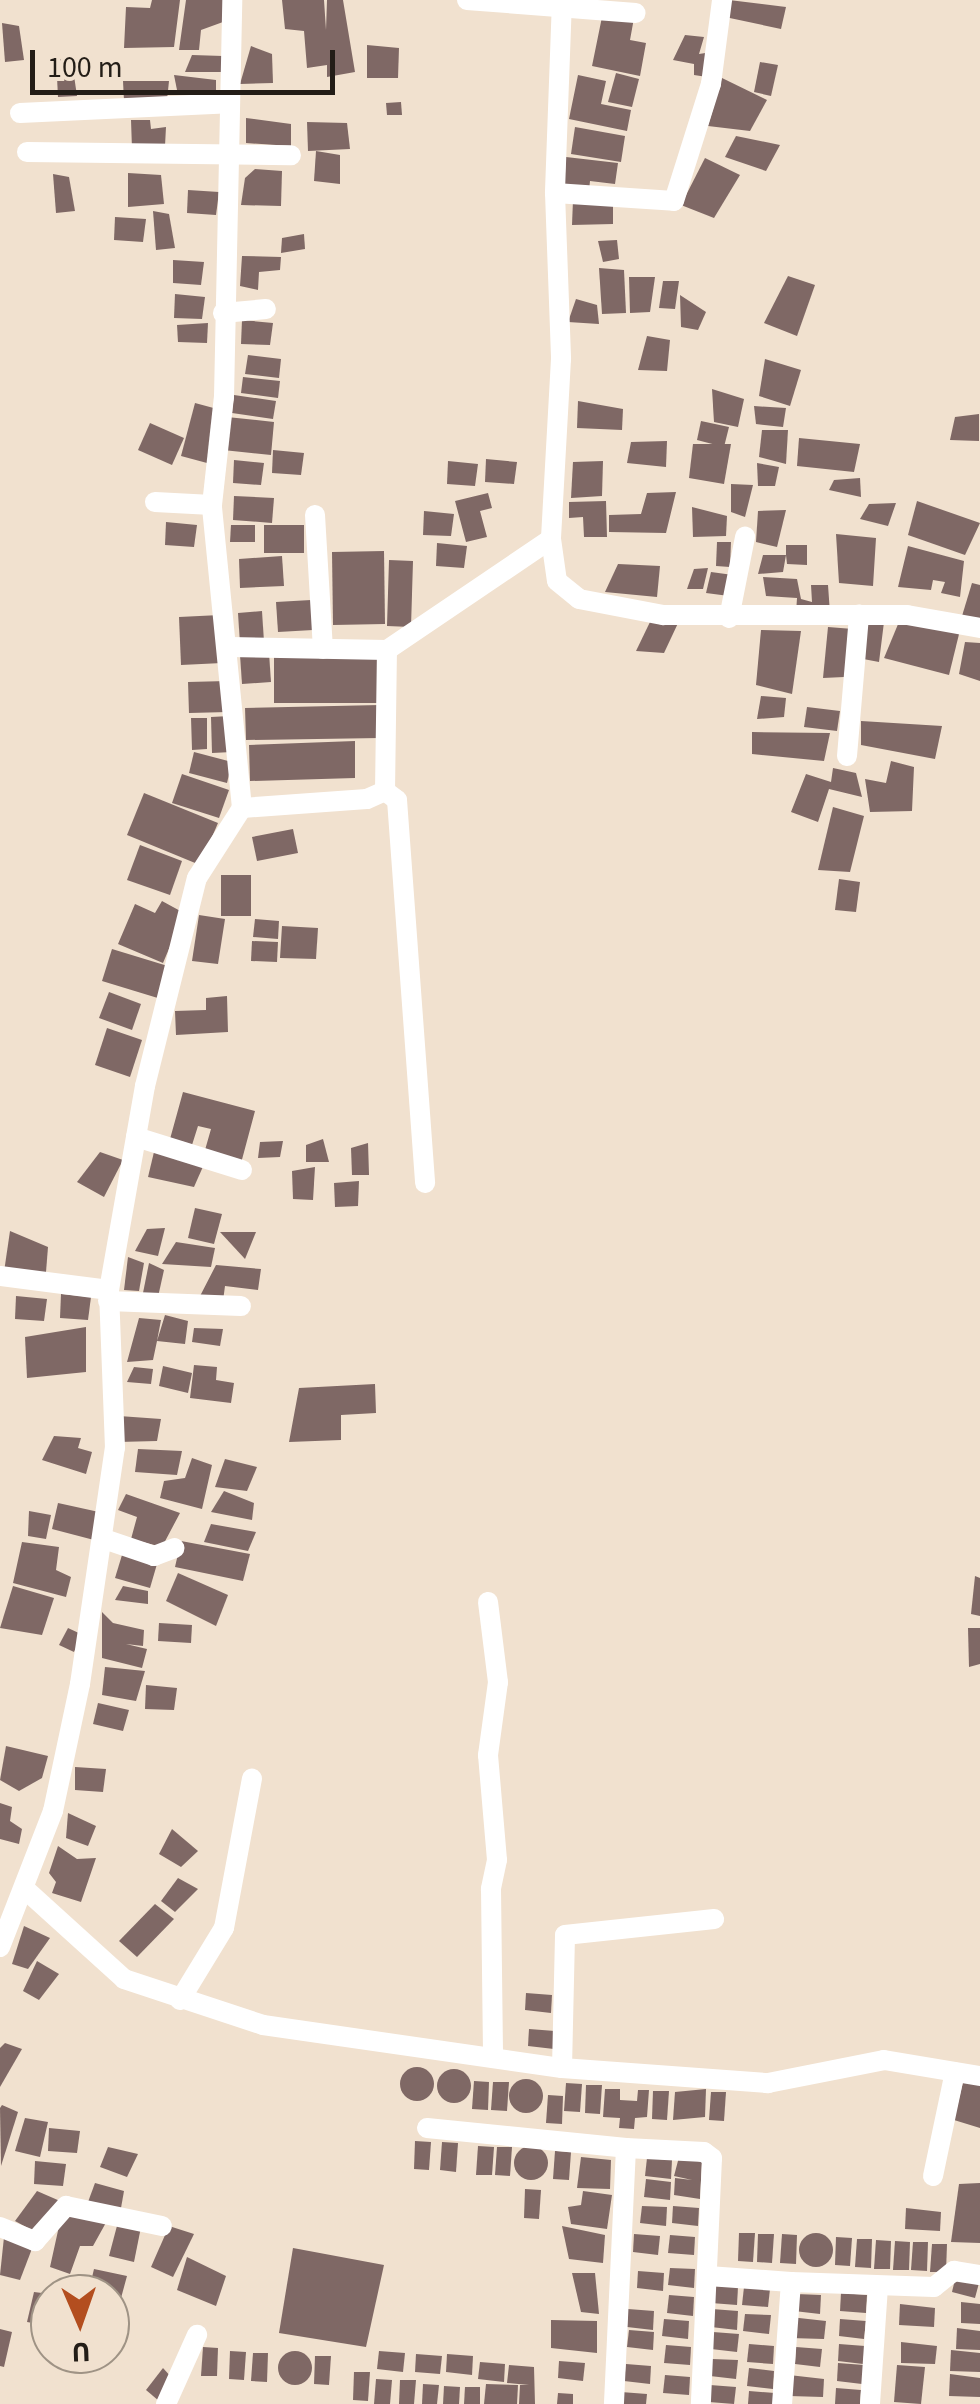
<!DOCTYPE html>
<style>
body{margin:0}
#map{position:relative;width:980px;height:2404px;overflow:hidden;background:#f1e1cf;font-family:"Source Sans 3",sans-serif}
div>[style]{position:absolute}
.building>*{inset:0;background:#7f6865}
.round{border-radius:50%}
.street>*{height:20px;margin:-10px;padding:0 10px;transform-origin:10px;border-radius:10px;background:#fff}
span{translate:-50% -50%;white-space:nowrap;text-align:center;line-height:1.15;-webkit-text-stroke:8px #f1e1cf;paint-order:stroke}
.north{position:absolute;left:30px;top:2274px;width:100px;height:100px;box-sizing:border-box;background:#f1e1cf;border:2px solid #9f9385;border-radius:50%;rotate:178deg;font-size:28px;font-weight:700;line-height:40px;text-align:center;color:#231d17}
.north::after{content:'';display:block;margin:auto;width:35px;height:45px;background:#b34e1f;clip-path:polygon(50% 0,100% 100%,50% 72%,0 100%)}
.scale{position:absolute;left:30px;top:50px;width:305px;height:45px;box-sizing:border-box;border:5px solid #231d17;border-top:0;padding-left:12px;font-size:30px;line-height:35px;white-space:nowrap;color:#231d17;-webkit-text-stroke:8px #f1e1cf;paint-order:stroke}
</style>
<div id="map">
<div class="building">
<div style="clip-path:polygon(152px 0,180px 0,174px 47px,124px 48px,126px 7px,150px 8px)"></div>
<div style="clip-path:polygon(186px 0,226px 0,223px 22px,201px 30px,199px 50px,179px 50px)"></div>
<div style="clip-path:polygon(282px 0,324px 0,326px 30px,327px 0,343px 0,355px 72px,327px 77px,327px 65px,307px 68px,304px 31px,285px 29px)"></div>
<div style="clip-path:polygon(729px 0,786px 7px,781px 29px,725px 17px)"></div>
<div style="clip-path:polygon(603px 12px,634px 18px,630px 40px,646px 43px,640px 76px,592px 66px)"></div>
<div style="clip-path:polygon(2px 23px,19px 26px,24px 60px,5px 62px)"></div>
<div style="clip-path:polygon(685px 35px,704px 37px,699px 54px,712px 52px,707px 77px,694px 75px,694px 64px,673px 60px)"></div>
<div style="clip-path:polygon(367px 45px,399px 48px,398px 78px,367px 78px)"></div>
<div style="clip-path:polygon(251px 46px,272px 54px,273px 83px,240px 84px)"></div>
<div style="clip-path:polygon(192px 55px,223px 56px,221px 72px,185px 72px)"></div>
<div style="clip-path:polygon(56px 58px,72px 62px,77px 96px,58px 97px)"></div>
<div style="clip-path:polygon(760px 62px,778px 65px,771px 96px,754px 92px)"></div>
<div style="clip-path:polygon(616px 73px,639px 79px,632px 107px,608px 102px)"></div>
<div style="clip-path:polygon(174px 75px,216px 80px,216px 95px,178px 95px)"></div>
<div style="clip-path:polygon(578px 75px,606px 81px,601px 104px,631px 110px,627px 131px,569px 119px)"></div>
<div style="clip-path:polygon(722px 78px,767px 100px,750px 131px,708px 126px)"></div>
<div style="clip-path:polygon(123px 81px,169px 81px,167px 100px,124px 101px)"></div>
<div style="clip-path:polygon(401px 102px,402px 115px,387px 115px,386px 103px)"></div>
<div style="clip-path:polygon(246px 118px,291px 124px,291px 146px,246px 143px)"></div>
<div style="clip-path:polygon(131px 120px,150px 120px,151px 129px,166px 127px,165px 146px,132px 149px)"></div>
<div style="clip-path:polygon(307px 122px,347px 123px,350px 149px,308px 151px)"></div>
<div style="clip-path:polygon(575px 127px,625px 136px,621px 162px,571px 154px)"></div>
<div style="clip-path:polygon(736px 136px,780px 145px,766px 171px,725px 157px)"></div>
<div style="clip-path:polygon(316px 151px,340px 155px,340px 184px,314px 181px)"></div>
<div style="clip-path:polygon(566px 157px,618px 163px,615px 184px,590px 181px,589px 191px,564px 190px)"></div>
<div style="clip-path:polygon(705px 158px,740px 175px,714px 218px,681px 205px)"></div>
<div style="clip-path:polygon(255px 169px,282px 171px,281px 206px,241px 205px,245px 178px)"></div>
<div style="clip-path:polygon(128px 173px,161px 175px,164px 204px,128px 207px)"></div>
<div style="clip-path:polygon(53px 174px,69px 177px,75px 211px,56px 213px)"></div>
<div style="clip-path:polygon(188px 190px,219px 192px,216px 215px,187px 213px)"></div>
<div style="clip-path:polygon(573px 200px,613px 200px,613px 224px,572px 225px)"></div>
<div style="clip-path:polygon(153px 211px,169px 214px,175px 248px,156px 250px)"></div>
<div style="clip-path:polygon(115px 217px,146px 219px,143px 242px,114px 240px)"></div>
<div style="clip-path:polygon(304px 234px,305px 249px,281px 253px,282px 238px)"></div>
<div style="clip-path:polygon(617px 240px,619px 259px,603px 262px,598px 241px)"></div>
<div style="clip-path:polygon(242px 256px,281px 257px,280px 270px,259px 272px,258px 290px,240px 286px)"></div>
<div style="clip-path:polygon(173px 260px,204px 262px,201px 285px,173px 283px)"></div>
<div style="clip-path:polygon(599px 268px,624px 270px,626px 313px,602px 314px)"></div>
<div style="clip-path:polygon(788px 276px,815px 285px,797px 336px,764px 323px)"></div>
<div style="clip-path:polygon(629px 277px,655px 277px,650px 312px,630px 313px)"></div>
<div style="clip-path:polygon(663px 281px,679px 281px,675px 309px,659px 308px)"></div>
<div style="clip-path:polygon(175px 294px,205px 297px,202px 319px,174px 318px)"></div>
<div style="clip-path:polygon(680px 295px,706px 312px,698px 330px,681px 327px)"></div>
<div style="clip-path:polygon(576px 299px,597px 305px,599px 324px,568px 322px)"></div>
<div style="clip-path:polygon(242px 320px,273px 323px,270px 345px,241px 344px)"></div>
<div style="clip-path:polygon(208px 323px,207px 343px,178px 342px,177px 325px)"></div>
<div style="clip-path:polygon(647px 336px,670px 340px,667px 371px,638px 370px)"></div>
<div style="clip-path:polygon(248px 355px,281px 359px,279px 378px,245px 374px)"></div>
<div style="clip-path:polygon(765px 359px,801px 370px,790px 406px,759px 396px)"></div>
<div style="clip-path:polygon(243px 377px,280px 381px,278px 398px,241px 393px)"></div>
<div style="clip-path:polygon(712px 389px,744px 399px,738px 427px,714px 422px)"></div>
<div style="clip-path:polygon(234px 395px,276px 401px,273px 419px,232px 413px)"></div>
<div style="clip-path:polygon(578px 401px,623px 409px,622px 430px,577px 428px)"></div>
<div style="clip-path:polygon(195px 403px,221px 410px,207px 463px,181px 456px)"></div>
<div style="clip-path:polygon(754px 406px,786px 408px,783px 427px,756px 424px)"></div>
<div style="clip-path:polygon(979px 414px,979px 441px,950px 440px,955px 417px)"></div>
<div style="clip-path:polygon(227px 417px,274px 422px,271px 455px,223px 450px)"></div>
<div style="clip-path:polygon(701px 421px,729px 427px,724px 447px,697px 440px)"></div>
<div style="clip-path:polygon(150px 423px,184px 438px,172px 465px,138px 450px)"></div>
<div style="clip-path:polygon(762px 430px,788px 430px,786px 464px,759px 457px)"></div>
<div style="clip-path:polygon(799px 438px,860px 444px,854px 472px,797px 466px)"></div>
<div style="clip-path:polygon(667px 441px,666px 467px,627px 463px,631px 442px)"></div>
<div style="clip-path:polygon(693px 444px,731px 444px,724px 484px,689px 478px)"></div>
<div style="clip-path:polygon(273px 450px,304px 453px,301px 475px,272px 473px)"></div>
<div style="clip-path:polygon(486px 459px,517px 462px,514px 484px,485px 482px)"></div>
<div style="clip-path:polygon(234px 460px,264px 463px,261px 485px,233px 483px)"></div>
<div style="clip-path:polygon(448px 461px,478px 464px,475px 486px,447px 484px)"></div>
<div style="clip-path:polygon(603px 461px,602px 496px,571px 498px,573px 462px)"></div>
<div style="clip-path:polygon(757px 463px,779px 467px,775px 486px,758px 486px)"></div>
<div style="clip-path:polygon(860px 478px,861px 497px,829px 490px,834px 480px)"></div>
<div style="clip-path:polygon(731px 484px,753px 485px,745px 517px,731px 512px)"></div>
<div style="clip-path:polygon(676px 492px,666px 533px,609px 532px,609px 515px,641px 514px,647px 493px)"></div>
<div style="clip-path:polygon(488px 493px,492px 508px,480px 511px,487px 537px,466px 542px,455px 501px)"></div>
<div style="clip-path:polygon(234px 496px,274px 498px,272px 523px,233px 520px)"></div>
<div style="clip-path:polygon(606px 501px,607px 537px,584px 537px,583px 517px,569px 518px,569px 502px)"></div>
<div style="clip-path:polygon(917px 501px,980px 523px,965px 555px,908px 535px)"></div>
<div style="clip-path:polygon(896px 503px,888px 526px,860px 519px,869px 504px)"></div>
<div style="clip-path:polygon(692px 507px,727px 516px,726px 536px,693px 537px)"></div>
<div style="clip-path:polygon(786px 510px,777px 547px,756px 542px,758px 511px)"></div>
<div style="clip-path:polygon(424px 511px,454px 514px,451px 536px,423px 535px)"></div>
<div style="clip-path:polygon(166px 522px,197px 525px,194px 547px,165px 545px)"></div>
<div style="clip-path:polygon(231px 525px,255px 525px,255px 542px,230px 542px)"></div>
<div style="clip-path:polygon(264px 525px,304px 525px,304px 553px,264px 553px)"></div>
<div style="clip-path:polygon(836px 534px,876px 538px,873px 586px,839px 583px)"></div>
<div style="clip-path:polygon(717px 542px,731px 542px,730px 567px,716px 566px)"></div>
<div style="clip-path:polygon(437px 543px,467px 546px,464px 568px,436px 566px)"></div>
<div style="clip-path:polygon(786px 545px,807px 545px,807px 565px,787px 564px,786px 555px,783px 572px,758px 574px,763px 555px,786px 555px)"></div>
<div style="clip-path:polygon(908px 546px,964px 561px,960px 597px,941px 593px,945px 582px,933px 580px,931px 590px,898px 587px)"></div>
<div style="clip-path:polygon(384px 551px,385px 624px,333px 625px,332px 552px)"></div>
<div style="clip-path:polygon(282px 556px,284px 586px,240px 588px,239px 559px)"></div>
<div style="clip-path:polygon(389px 560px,413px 561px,411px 627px,387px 626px)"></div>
<div style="clip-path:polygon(618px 564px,660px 566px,657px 597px,605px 592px)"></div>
<div style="clip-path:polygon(708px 568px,703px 589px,687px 589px,694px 569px)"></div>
<div style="clip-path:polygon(711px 572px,733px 575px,729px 596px,706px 593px)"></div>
<div style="clip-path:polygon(763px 577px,797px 579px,801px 599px,812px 602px,811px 585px,828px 585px,830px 613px,796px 613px,797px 598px,766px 596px)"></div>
<div style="clip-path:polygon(972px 583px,980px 585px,980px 620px,962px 616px)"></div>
<div style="clip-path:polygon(311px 600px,313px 630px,278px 632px,276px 602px)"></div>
<div style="clip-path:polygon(262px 611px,264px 642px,240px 644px,238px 613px)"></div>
<div style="clip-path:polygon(220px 615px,222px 663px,181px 665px,179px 617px)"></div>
<div style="clip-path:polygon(901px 617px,960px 630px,949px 675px,884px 658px)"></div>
<div style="clip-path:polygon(679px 621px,664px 653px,636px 651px,650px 622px)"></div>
<div style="clip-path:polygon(884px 622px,879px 662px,858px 658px,862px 623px)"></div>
<div style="clip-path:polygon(828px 627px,853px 629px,844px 677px,823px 678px)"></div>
<div style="clip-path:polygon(761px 630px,801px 631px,792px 694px,756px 685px)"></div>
<div style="clip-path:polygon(965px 642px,980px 643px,980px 681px,959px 674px)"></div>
<div style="clip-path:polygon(269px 653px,271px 682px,242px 684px,240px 655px)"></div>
<div style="clip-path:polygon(274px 653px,380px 653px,381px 703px,274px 703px)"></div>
<div style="clip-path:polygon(227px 681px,228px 712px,189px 713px,188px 682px)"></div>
<div style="clip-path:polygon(761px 696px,786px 698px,784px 717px,757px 719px)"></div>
<div style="clip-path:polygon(380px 705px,380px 738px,246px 740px,245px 708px)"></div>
<div style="clip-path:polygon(807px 707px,840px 711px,837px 731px,804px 727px)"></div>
<div style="clip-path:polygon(230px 716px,232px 752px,212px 753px,211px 717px)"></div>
<div style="clip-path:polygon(191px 718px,207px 718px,207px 749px,192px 750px)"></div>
<div style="clip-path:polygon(861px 721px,942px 726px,935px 759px,861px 745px)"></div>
<div style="clip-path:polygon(752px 732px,830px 733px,824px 761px,752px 754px)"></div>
<div style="clip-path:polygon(355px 741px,355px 778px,250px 781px,249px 745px)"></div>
<div style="clip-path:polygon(194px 752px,232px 762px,227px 783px,189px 773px)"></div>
<div style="clip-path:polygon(891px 761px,914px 767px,912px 811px,870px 812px,865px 779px,886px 783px)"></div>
<div style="clip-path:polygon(833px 768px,856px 773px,862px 797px,829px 789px,818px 822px,791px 812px,806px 774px,831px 782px)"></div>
<div style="clip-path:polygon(182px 774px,229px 790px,219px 818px,172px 803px)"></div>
<div style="clip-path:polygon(144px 793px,218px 823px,200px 865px,127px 835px)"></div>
<div style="clip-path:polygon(833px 807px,864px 816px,850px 872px,818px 870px)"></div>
<div style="clip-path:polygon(293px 829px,298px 853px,257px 861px,252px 837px)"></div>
<div style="clip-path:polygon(140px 845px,182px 861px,170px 895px,127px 880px)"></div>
<div style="clip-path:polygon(221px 875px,251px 875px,251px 916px,221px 916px)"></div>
<div style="clip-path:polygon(839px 879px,860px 882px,856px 912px,835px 910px)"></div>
<div style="clip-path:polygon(162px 901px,184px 913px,163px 963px,118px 944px,135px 904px,155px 913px)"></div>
<div style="clip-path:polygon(199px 915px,225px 919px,218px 964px,192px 961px)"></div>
<div style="clip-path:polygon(255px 919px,279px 921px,278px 939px,253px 937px)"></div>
<div style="clip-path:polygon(282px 926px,318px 928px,316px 959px,280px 958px)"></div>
<div style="clip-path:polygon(252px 941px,278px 942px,277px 962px,251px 961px)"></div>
<div style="clip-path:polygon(112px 949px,171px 967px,161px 999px,102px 981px)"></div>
<div style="clip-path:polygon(109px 992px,141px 1004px,132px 1030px,99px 1018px)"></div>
<div style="clip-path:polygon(227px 996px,228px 1032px,176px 1035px,175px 1011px,206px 1010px,206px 998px)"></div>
<div style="clip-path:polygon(107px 1028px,142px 1040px,130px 1077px,95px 1065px)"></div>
<div style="clip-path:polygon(183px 1092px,255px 1111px,240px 1167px,203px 1157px,211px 1129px,198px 1126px,192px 1145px,170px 1139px)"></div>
<div style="clip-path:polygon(323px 1139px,329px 1162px,306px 1162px,306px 1145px)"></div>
<div style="clip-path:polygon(283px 1141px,280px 1157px,258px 1158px,260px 1142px)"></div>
<div style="clip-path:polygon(368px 1143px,369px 1175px,352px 1175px,351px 1148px)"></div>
<div style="clip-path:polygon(100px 1152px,123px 1160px,104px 1197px,77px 1182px)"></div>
<div style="clip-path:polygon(154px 1152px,205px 1162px,194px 1187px,148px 1177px)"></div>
<div style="clip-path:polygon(315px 1167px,313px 1200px,293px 1199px,292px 1171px)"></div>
<div style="clip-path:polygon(359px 1181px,358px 1206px,335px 1207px,334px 1183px)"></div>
<div style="clip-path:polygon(195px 1208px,222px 1214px,214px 1244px,188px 1238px)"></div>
<div style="clip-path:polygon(165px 1228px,158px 1256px,135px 1251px,147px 1229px)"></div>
<div style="clip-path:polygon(10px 1231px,48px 1247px,46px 1272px,4px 1272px)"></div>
<div style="clip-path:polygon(220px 1232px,256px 1232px,245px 1259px)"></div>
<div style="clip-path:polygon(176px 1242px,215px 1248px,211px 1267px,162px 1264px)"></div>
<div style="clip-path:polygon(128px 1257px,144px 1263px,139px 1291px,124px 1290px)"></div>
<div style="clip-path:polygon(149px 1263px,164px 1270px,158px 1297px,143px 1293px)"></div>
<div style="clip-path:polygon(216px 1265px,261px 1269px,258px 1290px,225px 1286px,223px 1301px,199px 1298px)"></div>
<div style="clip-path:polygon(61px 1294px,91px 1297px,88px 1320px,60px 1318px)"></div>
<div style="clip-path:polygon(16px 1296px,47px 1299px,44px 1321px,15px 1319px)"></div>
<div style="clip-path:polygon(165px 1315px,188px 1321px,185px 1344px,157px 1341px,153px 1360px,127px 1362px,139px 1318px,161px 1320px,157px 1341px)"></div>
<div style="clip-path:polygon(86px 1327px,86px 1372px,27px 1378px,25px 1337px)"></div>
<div style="clip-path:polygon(194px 1328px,223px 1329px,220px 1346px,192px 1342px)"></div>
<div style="clip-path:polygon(194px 1365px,217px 1367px,216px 1380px,234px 1383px,231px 1403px,190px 1398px)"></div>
<div style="clip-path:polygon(163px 1366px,192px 1373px,188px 1393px,159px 1386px)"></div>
<div style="clip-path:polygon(134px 1367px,153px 1369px,151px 1384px,127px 1382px)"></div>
<div style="clip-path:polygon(375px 1384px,376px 1413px,341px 1415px,341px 1440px,289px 1442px,299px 1388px)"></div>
<div style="clip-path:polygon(119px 1416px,161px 1419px,157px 1441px,118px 1442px)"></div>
<div style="clip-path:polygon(54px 1436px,81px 1438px,78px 1448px,92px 1452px,86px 1474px,42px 1460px)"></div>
<div style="clip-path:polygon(138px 1449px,182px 1451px,177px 1475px,135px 1472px)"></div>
<div style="clip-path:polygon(192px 1458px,212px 1465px,202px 1509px,160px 1498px,164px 1481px,185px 1478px)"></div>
<div style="clip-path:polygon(225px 1459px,257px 1467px,247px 1491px,215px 1487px)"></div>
<div style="clip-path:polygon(224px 1491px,254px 1503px,252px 1520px,211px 1512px)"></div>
<div style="clip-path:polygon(126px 1494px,180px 1513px,162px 1547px,131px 1539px,137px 1517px,118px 1510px)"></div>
<div style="clip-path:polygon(58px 1503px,99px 1512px,94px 1540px,52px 1529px)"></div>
<div style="clip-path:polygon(29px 1511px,51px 1515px,46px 1539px,28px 1536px)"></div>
<div style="clip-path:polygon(211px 1524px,256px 1532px,248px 1551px,204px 1542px)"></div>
<div style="clip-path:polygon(181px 1541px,250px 1554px,243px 1581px,175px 1567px)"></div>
<div style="clip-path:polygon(22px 1542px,59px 1547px,56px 1570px,71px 1577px,66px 1597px,13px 1583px)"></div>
<div style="clip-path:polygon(122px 1555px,157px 1564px,150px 1588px,115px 1578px)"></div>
<div style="clip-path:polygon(178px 1573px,228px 1595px,216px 1626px,166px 1601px)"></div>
<div style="clip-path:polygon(975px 1576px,980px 1578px,980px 1616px,971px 1614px)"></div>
<div style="clip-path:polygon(13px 1586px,54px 1598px,42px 1635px,0 1628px)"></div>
<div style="clip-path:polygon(123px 1586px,148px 1591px,148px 1604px,115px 1600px)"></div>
<div style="clip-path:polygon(102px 1612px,113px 1623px,144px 1630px,143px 1646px,126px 1644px,147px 1649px,142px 1668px,102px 1658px)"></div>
<div style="clip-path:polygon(159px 1623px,192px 1625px,191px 1643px,158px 1641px)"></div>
<div style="clip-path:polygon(68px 1628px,83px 1635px,74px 1652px,59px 1645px)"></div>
<div style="clip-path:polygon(968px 1628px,980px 1628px,980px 1664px,969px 1667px)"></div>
<div style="clip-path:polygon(105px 1667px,145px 1671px,136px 1701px,102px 1695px)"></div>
<div style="clip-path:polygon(146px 1685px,177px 1688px,174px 1710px,145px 1709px)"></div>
<div style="clip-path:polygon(98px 1703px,129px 1710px,123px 1731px,93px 1724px)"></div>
<div style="clip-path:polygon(6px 1746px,48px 1756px,42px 1778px,19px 1791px,0 1780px)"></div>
<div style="clip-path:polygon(75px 1767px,106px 1769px,103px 1792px,75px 1790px)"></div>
<div style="clip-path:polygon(0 1803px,12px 1807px,10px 1821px,22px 1829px,19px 1844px,0 1839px)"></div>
<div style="clip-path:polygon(68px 1813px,96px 1826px,88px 1846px,66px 1838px)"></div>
<div style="clip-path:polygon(172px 1829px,198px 1851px,181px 1867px,159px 1854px)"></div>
<div style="clip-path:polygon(58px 1846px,77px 1859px,96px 1858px,81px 1902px,52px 1893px,56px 1882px,49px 1873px)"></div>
<div style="clip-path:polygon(178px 1878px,198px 1889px,175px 1912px,161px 1901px)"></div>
<div style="clip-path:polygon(155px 1904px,174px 1919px,137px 1957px,119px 1941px)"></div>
<div style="clip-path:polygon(24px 1926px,50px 1938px,28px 1969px,12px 1964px)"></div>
<div style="clip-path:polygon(37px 1961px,59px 1974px,39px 2000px,23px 1991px)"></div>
<div style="clip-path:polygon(526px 1993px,552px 1995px,551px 2013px,525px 2010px)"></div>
<div style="clip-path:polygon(529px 2029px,555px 2031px,554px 2049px,528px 2046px)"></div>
<div style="clip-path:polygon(5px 2043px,22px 2049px,0 2087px,0 2048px)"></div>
<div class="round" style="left:400px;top:2067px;width:34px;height:34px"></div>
<div class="round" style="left:437px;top:2069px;width:34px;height:34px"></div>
<div class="round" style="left:509px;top:2079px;width:34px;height:34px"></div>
<div style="clip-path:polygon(474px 2081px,489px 2082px,488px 2110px,472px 2109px)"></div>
<div style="clip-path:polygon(493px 2082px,509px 2082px,507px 2111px,491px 2110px)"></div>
<div style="clip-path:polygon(963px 2082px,980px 2085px,980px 2128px,954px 2120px)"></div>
<div style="clip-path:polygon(566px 2083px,582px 2084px,580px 2112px,564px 2111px)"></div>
<div style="clip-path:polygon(586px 2085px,602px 2085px,600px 2114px,585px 2113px)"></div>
<div style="clip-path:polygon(605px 2089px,620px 2089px,620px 2100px,637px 2101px,638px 2090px,649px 2090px,647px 2117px,635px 2118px,634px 2129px,619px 2128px,620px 2118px,603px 2117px)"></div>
<div style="clip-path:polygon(706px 2089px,705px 2117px,673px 2120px,675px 2092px)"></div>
<div style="clip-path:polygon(653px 2091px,669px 2091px,667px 2120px,652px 2119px)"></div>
<div style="clip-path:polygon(711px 2092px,726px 2092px,724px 2121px,709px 2120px)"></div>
<div style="clip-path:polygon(548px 2095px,563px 2096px,562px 2124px,546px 2123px)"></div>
<div style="clip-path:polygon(2px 2105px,18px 2112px,1px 2166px,0 2108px)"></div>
<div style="clip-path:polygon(25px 2118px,48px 2122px,40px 2157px,15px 2151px)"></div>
<div style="clip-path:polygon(49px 2128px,80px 2131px,77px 2153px,48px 2151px)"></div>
<div style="clip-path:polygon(415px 2141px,431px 2142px,429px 2170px,414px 2169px)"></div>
<div style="clip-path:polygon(442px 2142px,458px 2143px,456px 2172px,440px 2170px)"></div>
<div class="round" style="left:514px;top:2146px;width:34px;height:34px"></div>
<div style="clip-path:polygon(478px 2146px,494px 2147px,492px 2175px,476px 2175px)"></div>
<div style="clip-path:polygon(108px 2147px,138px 2154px,127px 2177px,100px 2167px)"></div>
<div style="clip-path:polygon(497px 2147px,512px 2147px,510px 2176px,495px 2175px)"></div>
<div style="clip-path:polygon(555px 2151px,571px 2152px,569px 2180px,553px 2179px)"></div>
<div style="clip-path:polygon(581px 2157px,611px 2160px,610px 2189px,577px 2188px)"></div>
<div style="clip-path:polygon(679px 2157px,702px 2162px,700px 2199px,674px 2195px,675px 2178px,692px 2180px,674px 2176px)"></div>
<div style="clip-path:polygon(647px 2158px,672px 2160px,671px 2179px,645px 2176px)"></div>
<div style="clip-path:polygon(35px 2161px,66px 2164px,63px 2186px,34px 2184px)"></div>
<div style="clip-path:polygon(646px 2179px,671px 2182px,670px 2200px,644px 2197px)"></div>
<div style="clip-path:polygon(95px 2183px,124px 2191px,121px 2208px,88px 2202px)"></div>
<div style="clip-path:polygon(980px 2183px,980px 2243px,951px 2242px,959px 2184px)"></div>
<div style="clip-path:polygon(525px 2189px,541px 2190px,539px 2219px,524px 2218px)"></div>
<div style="clip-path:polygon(37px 2191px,60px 2201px,37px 2233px,15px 2221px)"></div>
<div style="clip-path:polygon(583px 2191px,612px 2195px,607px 2229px,571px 2224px,568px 2207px,581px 2205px)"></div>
<div style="clip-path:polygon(642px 2206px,667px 2207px,666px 2226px,640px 2223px)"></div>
<div style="clip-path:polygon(673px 2206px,699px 2208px,698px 2226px,672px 2223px)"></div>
<div style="clip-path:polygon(63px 2208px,108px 2219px,93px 2246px,80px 2246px,70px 2274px,50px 2267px)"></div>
<div style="clip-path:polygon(906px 2208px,941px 2212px,940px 2231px,905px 2229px)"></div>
<div style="clip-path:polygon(118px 2222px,141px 2227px,134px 2262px,109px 2256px)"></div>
<div style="clip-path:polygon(169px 2226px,194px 2234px,173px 2277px,151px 2267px)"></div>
<div style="clip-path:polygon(562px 2226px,605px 2235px,603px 2263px,569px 2259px)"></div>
<div class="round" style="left:799px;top:2233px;width:34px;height:34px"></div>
<div style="clip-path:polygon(739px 2233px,755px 2233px,753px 2262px,738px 2261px)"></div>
<div style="clip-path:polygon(634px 2234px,660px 2236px,658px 2255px,633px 2252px)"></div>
<div style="clip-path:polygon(758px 2234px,774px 2234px,772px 2263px,757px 2262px)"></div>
<div style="clip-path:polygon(782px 2234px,797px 2235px,796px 2264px,780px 2263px)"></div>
<div style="clip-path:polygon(670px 2235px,695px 2237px,694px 2255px,668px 2253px)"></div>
<div style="clip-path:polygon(4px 2237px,33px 2246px,20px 2280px,0 2275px)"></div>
<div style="clip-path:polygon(836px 2237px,852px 2238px,850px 2266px,835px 2265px)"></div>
<div style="clip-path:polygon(857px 2239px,872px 2239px,871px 2268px,855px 2267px)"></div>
<div style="clip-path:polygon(876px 2240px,891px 2241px,890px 2269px,874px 2269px)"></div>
<div style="clip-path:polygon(895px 2241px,910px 2242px,909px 2270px,893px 2270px)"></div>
<div style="clip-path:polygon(913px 2242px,928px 2242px,927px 2271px,911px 2270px)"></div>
<div style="clip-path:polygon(932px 2244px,947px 2244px,946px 2272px,930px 2272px)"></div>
<div style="clip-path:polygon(293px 2248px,384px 2265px,366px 2347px,279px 2333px)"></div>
<div style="clip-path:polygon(187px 2257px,226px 2276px,216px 2306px,177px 2290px)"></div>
<div style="clip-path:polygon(670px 2268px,695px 2269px,694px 2288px,668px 2285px)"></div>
<div style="clip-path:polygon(94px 2269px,127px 2276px,111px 2335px,110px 2294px,88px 2294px)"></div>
<div style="clip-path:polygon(638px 2271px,664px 2273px,663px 2291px,637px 2288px)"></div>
<div style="clip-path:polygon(957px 2271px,979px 2283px,975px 2298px,952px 2292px)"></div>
<div style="clip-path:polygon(572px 2273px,595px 2273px,599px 2314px,581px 2312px)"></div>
<div style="clip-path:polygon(712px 2285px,738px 2287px,737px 2305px,711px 2303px)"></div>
<div style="clip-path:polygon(744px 2287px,770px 2289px,768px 2307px,742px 2305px)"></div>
<div style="clip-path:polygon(34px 2292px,50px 2294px,50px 2326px,27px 2322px)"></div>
<div style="clip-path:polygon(841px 2293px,867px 2295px,866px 2313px,840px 2311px)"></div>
<div style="clip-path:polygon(796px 2294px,821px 2295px,820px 2314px,794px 2311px)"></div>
<div style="clip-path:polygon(669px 2295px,694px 2297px,693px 2316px,667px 2313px)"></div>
<div style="clip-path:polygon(961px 2302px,980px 2304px,980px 2324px,961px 2323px)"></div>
<div style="clip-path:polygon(900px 2304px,935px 2308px,934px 2327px,899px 2325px)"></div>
<div style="clip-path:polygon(628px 2309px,654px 2311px,653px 2330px,627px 2327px)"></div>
<div style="clip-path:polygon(712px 2309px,738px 2311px,737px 2330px,711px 2327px)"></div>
<div style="clip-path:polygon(745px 2314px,771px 2315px,769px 2334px,743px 2331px)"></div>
<div style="clip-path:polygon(790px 2317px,826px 2321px,824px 2339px,790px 2338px)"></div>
<div style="clip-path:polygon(664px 2319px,689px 2321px,688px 2339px,662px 2336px)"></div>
<div style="clip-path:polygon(840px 2319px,866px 2321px,864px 2339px,839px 2336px)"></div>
<div style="clip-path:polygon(551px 2320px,597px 2321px,597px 2353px,551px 2348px)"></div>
<div style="clip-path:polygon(957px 2328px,980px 2331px,980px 2350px,956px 2349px)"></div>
<div style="clip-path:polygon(0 2329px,12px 2332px,4px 2367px,0 2366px)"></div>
<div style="clip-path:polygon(629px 2330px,654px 2332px,653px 2350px,627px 2347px)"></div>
<div style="clip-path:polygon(713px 2332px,739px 2334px,737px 2352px,711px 2349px)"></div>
<div style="clip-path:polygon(901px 2342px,937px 2346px,935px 2364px,901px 2363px)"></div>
<div style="clip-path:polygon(749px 2344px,774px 2346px,773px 2364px,747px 2362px)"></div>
<div style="clip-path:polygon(839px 2344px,865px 2346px,863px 2364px,838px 2361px)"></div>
<div style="clip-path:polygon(666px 2345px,691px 2347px,690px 2365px,664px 2363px)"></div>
<div style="clip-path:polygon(203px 2347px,218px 2348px,217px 2376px,201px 2376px)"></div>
<div style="clip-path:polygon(796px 2347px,822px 2349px,820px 2367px,795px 2364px)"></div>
<div style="clip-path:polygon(951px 2350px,980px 2353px,980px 2372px,950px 2371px)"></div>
<div style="clip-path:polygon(230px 2351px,246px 2352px,244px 2380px,229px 2379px)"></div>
<div style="clip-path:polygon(379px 2351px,405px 2353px,403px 2372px,377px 2369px)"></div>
<div class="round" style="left:278px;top:2351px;width:34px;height:34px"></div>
<div style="clip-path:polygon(253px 2353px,268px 2353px,267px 2382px,251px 2381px)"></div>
<div style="clip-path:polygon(416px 2354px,442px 2356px,440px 2374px,415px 2372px)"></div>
<div style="clip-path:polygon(447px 2354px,473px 2356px,472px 2375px,446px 2372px)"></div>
<div style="clip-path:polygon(315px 2356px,331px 2356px,329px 2385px,314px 2384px)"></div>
<div style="clip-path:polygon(712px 2359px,738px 2360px,736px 2379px,710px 2376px)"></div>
<div style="clip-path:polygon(559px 2361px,585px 2363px,583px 2381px,558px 2378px)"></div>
<div style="clip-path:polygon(480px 2362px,505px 2364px,504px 2382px,478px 2379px)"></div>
<div style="clip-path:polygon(838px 2363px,864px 2365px,862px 2384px,837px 2381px)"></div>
<div style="clip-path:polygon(626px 2364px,651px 2366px,650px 2384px,624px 2381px)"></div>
<div style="clip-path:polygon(509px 2365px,534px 2367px,535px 2404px,519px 2404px,520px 2385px,529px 2385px,507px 2383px)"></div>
<div style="clip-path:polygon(897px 2365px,925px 2367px,921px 2404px,894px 2402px)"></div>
<div style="clip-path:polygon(163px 2368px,172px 2378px,159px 2401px,146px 2390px)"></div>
<div style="clip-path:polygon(749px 2368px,774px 2371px,773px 2389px,747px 2386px)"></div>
<div style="clip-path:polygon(354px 2372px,370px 2372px,368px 2401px,353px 2400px)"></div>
<div style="clip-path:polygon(950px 2374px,980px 2378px,980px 2397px,949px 2396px)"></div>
<div style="clip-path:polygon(665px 2375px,690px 2377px,689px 2395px,663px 2393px)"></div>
<div style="clip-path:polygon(789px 2375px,824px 2379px,823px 2397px,789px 2396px)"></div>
<div style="clip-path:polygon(376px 2379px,392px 2380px,390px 2404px,374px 2404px)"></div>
<div style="clip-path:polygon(400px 2380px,416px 2380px,414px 2404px,399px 2404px)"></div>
<div style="clip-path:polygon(423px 2384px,439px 2385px,437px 2404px,422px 2404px)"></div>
<div style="clip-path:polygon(486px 2384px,518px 2385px,517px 2404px,484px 2404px)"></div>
<div style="clip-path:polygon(710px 2385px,736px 2387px,734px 2404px,709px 2402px)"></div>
<div style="clip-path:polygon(444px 2386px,460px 2387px,459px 2404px,443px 2404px)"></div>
<div style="clip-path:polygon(465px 2387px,480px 2387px,480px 2404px,464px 2404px)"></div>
<div style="clip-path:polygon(836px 2388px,861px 2390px,860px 2404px,835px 2404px)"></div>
<div style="clip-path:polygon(749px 2391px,775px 2393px,774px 2404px,748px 2404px)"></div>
<div style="clip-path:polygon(621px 2392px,647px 2394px,646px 2404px,620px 2404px)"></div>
<div style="clip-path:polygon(558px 2393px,573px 2394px,573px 2404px,557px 2404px)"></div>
</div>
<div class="street">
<div style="left:467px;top:0;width:169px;rotate:4.4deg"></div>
<div style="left:562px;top:0;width:193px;rotate:92.1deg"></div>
<div style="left:555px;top:193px;width:166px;rotate:87.9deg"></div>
<div style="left:561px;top:359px;width:180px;rotate:93.2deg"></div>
<div style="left:551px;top:539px;width:42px;rotate:81.9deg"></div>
<div style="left:557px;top:581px;width:28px;rotate:39deg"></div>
<div style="left:579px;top:599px;width:86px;rotate:10.8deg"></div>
<div style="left:663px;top:615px;width:244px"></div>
<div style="left:907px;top:615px;width:74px;rotate:10.1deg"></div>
<div style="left:20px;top:113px;width:209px;rotate:-2.7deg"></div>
<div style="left:27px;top:152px;width:264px;rotate:0.7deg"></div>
<div style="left:555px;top:193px;width:119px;rotate:3.8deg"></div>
<div style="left:674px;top:201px;width:123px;rotate:-72.5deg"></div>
<div style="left:711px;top:84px;width:85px;rotate:-82.5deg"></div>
<div style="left:223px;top:313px;width:43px;rotate:-5.3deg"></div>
<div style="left:155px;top:502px;width:57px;rotate:3deg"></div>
<div style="left:315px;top:515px;width:134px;rotate:86.6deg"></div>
<div style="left:729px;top:618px;width:83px;rotate:-78.8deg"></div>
<div style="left:230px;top:647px;width:157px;rotate:1.1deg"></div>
<div style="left:847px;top:756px;width:142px;rotate:-85.1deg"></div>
<div style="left:385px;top:791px;width:15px;rotate:37deg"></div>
<div style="left:397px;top:800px;width:384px;rotate:85.8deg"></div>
<div style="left:242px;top:808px;width:125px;rotate:-4.1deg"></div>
<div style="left:367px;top:799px;width:20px;rotate:-24deg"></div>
<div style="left:385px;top:791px;width:141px;rotate:-89.2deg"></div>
<div style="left:387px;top:650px;width:198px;rotate:-34.1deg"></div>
<div style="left:136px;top:1137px;width:111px;rotate:17.3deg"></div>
<div style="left:0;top:1276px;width:110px;rotate:7.3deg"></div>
<div style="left:108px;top:1301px;width:133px;rotate:2.2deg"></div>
<div style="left:104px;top:1539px;width:53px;rotate:18.8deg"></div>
<div style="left:154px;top:1556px;width:22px;rotate:-21deg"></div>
<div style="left:488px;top:1602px;width:81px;rotate:82.9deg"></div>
<div style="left:498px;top:1682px;width:74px;rotate:97.8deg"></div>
<div style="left:488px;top:1755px;width:105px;rotate:85.1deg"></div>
<div style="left:497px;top:1860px;width:30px;rotate:102deg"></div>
<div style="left:491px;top:1889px;width:169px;rotate:89.3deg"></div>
<div style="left:26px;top:1890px;width:132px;rotate:42.2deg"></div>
<div style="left:124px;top:1979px;width:146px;rotate:18.3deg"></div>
<div style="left:263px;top:2025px;width:302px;rotate:8.2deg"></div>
<div style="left:562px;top:2068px;width:207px;rotate:4.2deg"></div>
<div style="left:768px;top:2083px;width:118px;rotate:-11.2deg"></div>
<div style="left:884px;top:2060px;width:97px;rotate:9.5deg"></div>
<div style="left:0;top:1947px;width:146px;rotate:-68.7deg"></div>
<div style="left:53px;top:1811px;width:130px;rotate:-78deg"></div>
<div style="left:80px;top:1684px;width:239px;rotate:-81.6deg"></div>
<div style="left:115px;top:1448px;width:158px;rotate:-92.2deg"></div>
<div style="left:109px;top:1290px;width:207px;rotate:-80deg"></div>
<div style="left:145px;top:1086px;width:214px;rotate:-76deg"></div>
<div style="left:197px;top:878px;width:83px;rotate:-57.3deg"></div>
<div style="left:242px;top:808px;width:304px;rotate:-95.7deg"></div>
<div style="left:212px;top:505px;width:109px;rotate:-83.7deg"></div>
<div style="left:224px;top:397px;width:397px;rotate:-88.8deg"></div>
<div style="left:180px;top:2000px;width:84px;rotate:-58.6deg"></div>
<div style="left:224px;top:1928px;width:152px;rotate:-79.4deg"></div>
<div style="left:562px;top:2068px;width:133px;rotate:-88.7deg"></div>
<div style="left:565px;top:1935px;width:150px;rotate:-6.1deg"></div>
<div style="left:427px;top:2128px;width:200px;rotate:5.7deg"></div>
<div style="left:626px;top:2148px;width:256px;rotate:92.7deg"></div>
<div style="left:626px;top:2148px;width:78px;rotate:2.9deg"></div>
<div style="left:704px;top:2152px;width:10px;rotate:37deg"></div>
<div style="left:712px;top:2158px;width:246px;rotate:92.6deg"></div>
<div style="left:933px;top:2176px;width:106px;rotate:-78.1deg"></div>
<div style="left:0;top:2227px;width:38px;rotate:22deg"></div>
<div style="left:35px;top:2241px;width:47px;rotate:-48.5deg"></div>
<div style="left:66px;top:2206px;width:98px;rotate:11.8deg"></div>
<div style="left:708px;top:2276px;width:83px;rotate:4.1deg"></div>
<div style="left:791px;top:2282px;width:122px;rotate:94.2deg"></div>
<div style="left:791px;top:2282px;width:143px;rotate:2deg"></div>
<div style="left:934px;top:2287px;width:26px;rotate:-39deg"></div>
<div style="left:954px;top:2271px;width:26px;rotate:9deg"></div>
<div style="left:166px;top:2404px;width:76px;rotate:-65.8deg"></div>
<div style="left:870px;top:2404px;width:117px;rotate:-86.1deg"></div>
</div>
<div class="north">U</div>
<div class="scale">100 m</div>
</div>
